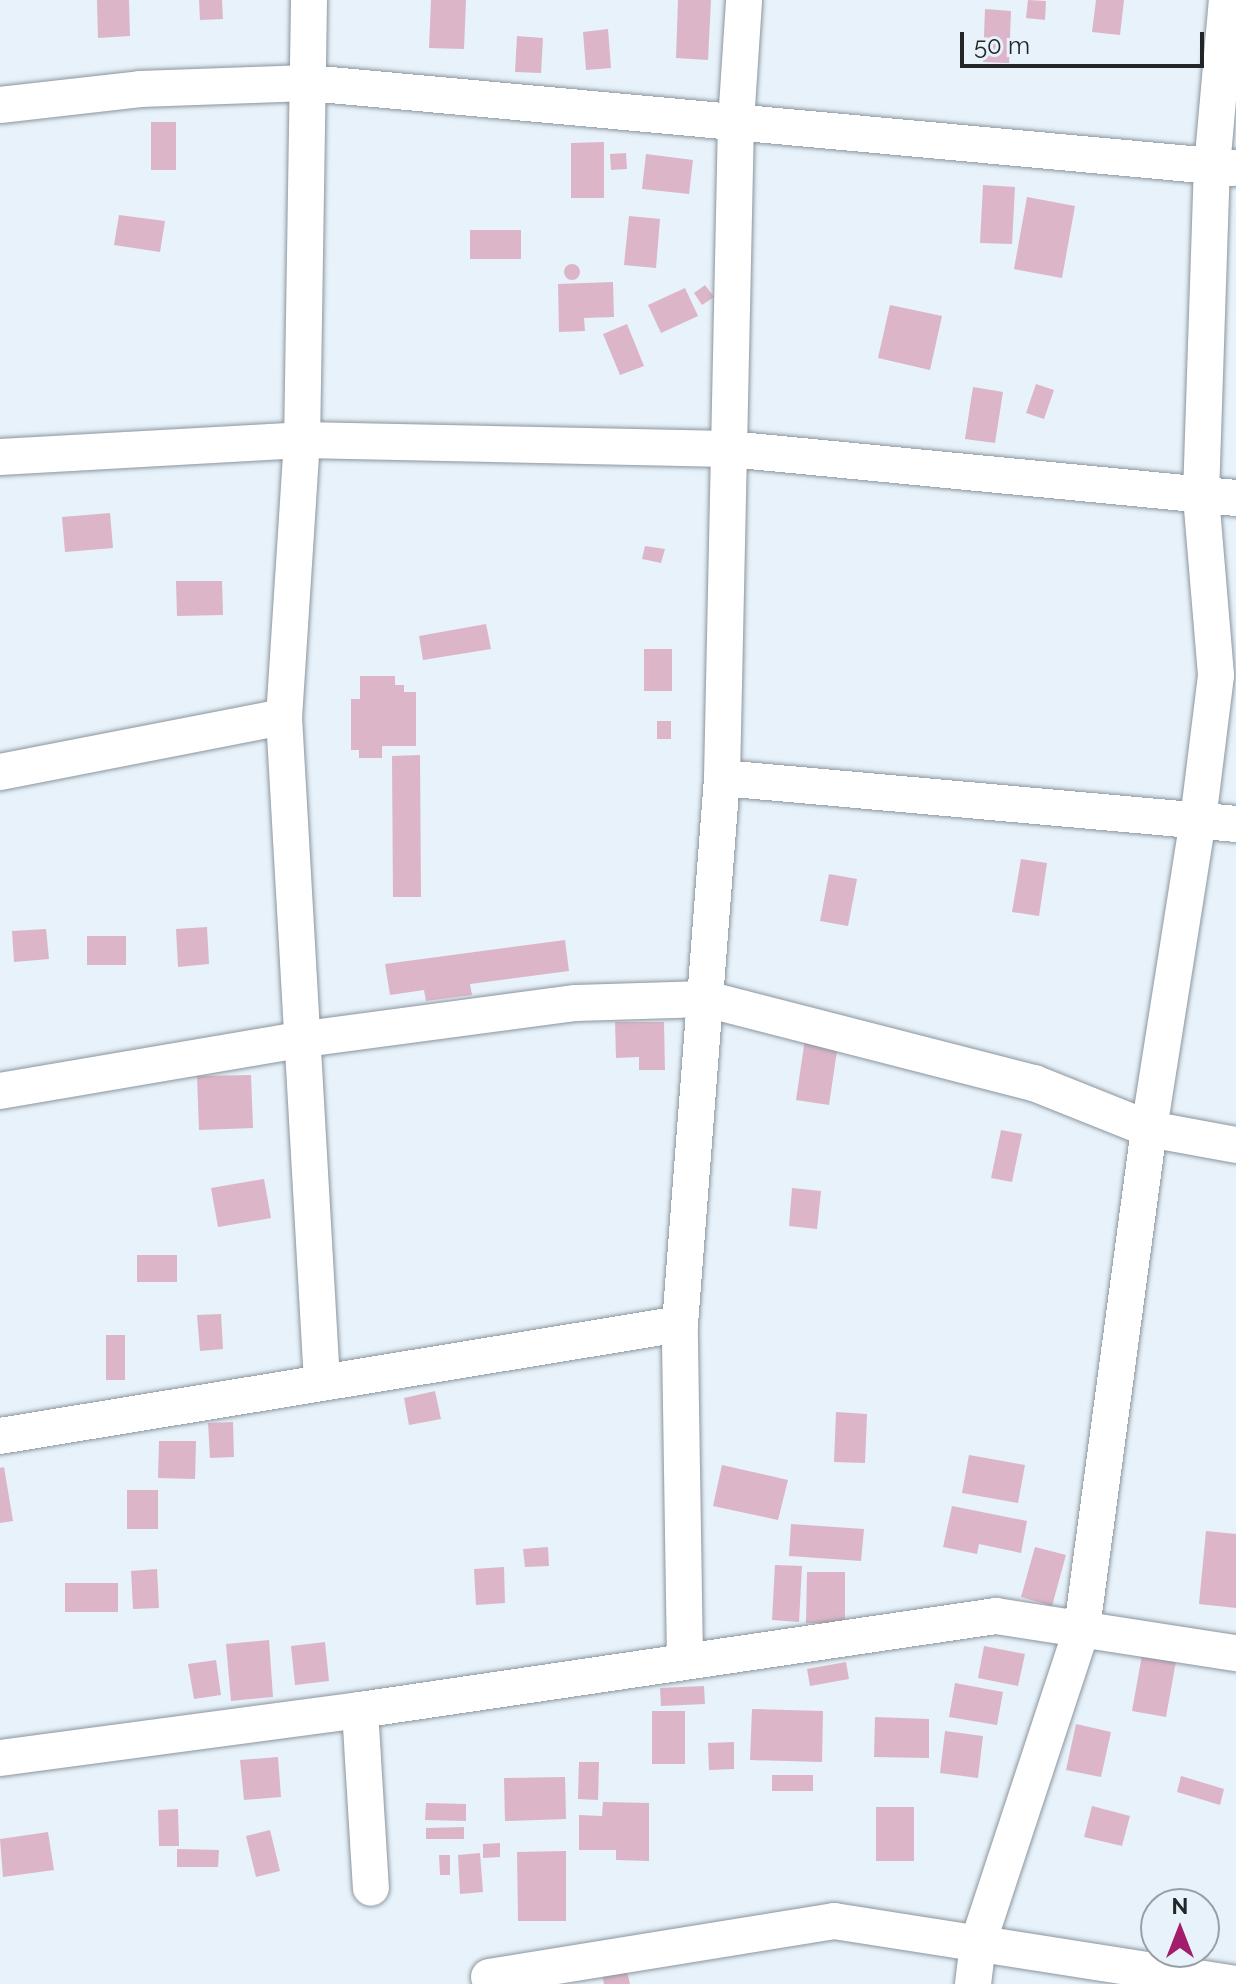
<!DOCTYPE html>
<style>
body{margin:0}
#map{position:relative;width:1236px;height:1984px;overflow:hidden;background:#e7f2fa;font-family:Raleway,sans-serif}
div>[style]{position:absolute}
.building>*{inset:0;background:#dcb6c8}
.round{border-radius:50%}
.roads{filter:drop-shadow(0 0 2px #8c959d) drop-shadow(0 0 2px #8c959d)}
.street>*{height:36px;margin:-18px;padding:0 18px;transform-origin:18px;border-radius:18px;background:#fff}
span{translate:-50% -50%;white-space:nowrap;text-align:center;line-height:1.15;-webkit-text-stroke:7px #e7f2fa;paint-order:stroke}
.north{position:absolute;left:1140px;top:1888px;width:80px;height:80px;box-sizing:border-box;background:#e7f2fa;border:2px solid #98a0a6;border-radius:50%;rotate:0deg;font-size:22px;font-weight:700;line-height:32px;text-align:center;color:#222629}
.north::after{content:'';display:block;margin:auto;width:28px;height:36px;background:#a21d6a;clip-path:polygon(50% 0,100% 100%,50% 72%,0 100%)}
.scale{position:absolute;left:960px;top:32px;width:244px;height:36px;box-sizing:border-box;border:4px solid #222629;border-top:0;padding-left:10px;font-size:24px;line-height:28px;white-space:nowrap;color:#222629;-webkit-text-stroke:6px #e7f2fa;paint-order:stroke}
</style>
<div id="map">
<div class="building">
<div style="clip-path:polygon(97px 0,129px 0,130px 36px,98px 38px)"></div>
<div style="clip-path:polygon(199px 0,222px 0,223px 19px,200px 20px)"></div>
<div style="clip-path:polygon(431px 0,466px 0,464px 49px,429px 48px)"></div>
<div style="clip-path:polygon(678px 0,711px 0,708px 60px,676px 58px)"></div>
<div style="clip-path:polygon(1028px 0,1046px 1px,1045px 20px,1026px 18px)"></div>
<div style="clip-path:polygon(1096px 0,1124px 0,1120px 35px,1092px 32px)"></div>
<div style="clip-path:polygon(985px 9px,1011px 11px,1009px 63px,983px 62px)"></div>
<div style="clip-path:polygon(608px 29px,611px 68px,586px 70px,583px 32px)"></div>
<div style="clip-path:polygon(517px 36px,543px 38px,541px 73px,515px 72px)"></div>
<div style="clip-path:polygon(151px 122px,176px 122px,176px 170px,151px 170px)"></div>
<div style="clip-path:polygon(604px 142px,604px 198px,571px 198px,571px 143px)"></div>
<div style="clip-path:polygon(626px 153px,627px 169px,611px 170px,610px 154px)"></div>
<div style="clip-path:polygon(646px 154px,693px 160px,689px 194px,642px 189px)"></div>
<div style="clip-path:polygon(983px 185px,1015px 187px,1012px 244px,980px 243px)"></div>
<div style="clip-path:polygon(1027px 197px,1075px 206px,1062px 278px,1014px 269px)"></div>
<div style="clip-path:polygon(119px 215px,165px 221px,160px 252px,114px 245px)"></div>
<div style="clip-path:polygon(629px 216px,660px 219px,656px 268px,624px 265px)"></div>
<div style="clip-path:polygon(470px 230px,521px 230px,521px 259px,470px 259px)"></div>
<div class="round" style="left:564px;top:264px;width:16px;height:16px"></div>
<div style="clip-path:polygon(613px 282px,614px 317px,584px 318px,585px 331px,559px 332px,558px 284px)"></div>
<div style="clip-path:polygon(705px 285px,714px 297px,702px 305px,694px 293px)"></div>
<div style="clip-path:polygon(685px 288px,698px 316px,661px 333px,648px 305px)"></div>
<div style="clip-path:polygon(890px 305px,942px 316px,930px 370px,878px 358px)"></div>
<div style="clip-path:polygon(627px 324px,644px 366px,620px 375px,603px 334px)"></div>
<div style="clip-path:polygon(1036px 384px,1054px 390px,1044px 419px,1026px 413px)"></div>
<div style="clip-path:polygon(973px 387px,1003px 392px,995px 443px,965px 439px)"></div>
<div style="clip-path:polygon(110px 513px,113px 548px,65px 552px,62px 517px)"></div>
<div style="clip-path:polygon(645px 546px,665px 549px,661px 563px,642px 559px)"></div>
<div style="clip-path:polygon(176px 581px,222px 581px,223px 615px,177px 616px)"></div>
<div style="clip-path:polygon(486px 624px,491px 649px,423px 660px,419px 636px)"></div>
<div style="clip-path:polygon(644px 649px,672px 649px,672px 691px,644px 691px)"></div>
<div style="clip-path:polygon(360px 676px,395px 676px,395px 685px,404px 685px,404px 692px,416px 692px,416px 746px,382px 746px,382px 758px,359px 758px,359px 750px,351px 750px,351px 699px,360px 699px)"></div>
<div style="clip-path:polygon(657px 721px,671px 721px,671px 739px,657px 739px)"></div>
<div style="clip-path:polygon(420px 755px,421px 897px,393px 897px,392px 756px)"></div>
<div style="clip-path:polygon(1021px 859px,1047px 863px,1039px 916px,1012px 912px)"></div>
<div style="clip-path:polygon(829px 874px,857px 879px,848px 926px,820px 921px)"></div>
<div style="clip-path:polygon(207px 927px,209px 964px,178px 967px,176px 929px)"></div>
<div style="clip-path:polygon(46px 929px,49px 959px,14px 962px,12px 931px)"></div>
<div style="clip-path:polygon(87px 936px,126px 936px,126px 965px,87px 965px)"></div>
<div style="clip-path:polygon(565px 940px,569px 971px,470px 984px,472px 995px,426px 1001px,424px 990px,390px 995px,385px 964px)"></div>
<div style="clip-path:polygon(615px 1022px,664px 1022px,665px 1070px,639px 1070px,639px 1057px,616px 1058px)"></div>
<div style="clip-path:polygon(806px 1032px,839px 1037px,829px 1105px,796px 1100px)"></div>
<div style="clip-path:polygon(251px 1075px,253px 1128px,199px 1130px,197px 1076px)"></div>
<div style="clip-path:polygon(1001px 1130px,1022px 1134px,1012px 1182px,991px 1178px)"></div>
<div style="clip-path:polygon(264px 1179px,271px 1218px,218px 1227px,211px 1188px)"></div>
<div style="clip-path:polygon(792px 1188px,821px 1191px,817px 1229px,789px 1226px)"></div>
<div style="clip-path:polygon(137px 1255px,177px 1255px,177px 1282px,137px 1282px)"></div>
<div style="clip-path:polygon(221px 1314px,223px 1349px,200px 1351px,197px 1315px)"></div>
<div style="clip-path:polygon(106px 1335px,125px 1335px,125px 1380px,106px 1380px)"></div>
<div style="clip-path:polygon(435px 1391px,441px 1419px,409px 1425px,404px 1398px)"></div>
<div style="clip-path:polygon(836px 1412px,867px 1414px,865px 1463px,834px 1462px)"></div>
<div style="clip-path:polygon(233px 1422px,234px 1457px,210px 1458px,208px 1423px)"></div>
<div style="clip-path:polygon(159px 1441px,196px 1441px,195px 1479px,158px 1478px)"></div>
<div style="clip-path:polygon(969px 1455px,1025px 1465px,1018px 1503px,962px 1493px)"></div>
<div style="clip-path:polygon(722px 1465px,788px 1480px,778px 1520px,713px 1506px)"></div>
<div style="clip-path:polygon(4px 1467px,13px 1521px,0 1523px,0 1468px)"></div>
<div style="clip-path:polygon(127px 1490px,158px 1490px,158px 1529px,127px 1529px)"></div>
<div style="clip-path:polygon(952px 1506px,1027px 1521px,1021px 1553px,979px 1544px,977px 1554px,943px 1547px)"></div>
<div style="clip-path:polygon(791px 1524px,864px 1529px,861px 1561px,789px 1556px)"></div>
<div style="clip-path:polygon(1206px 1531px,1236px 1534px,1236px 1608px,1199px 1604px)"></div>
<div style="clip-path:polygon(548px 1547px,549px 1566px,525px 1567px,523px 1549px)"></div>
<div style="clip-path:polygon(1035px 1547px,1066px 1555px,1052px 1606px,1021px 1597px)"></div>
<div style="clip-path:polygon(775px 1565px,802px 1566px,799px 1622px,772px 1620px)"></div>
<div style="clip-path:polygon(504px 1567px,505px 1603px,476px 1605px,474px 1569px)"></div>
<div style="clip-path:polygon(157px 1569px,159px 1608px,133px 1609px,131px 1571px)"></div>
<div style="clip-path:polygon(807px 1572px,845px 1572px,845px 1623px,806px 1623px)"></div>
<div style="clip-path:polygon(65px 1583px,118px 1583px,118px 1612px,65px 1612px)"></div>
<div style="clip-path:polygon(269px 1640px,273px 1697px,231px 1701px,226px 1644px)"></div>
<div style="clip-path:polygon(325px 1642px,329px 1681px,295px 1685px,291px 1646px)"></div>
<div style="clip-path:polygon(984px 1646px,1025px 1654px,1018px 1686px,978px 1678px)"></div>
<div style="clip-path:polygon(1142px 1655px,1176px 1661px,1166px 1717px,1132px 1711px)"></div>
<div style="clip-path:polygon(216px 1660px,221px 1695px,194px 1699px,188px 1664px)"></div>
<div style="clip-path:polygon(846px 1662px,849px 1679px,810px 1686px,807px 1669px)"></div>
<div style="clip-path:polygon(955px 1683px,1003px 1692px,997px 1725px,949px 1717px)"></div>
<div style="clip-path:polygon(704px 1686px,705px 1704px,661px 1706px,660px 1688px)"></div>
<div style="clip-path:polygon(752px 1709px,823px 1711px,822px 1762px,750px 1760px)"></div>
<div style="clip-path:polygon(652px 1711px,685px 1711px,685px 1764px,652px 1764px)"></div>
<div style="clip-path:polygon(875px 1717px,929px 1719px,929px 1758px,874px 1757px)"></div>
<div style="clip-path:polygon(1076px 1724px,1111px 1732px,1101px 1777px,1066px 1770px)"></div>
<div style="clip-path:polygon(945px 1731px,983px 1736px,978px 1778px,940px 1773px)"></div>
<div style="clip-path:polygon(734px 1742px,734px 1769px,709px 1770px,708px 1743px)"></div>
<div style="clip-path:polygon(278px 1757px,281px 1797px,244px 1800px,240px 1760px)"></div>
<div style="clip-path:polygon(579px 1762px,599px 1762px,598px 1800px,578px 1799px)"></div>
<div style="clip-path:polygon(772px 1775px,813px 1775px,813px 1791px,772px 1791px)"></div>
<div style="clip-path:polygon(1181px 1776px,1224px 1789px,1220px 1805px,1177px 1792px)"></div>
<div style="clip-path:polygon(565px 1777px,566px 1819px,505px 1821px,504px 1778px)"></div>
<div style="clip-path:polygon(603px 1802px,649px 1803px,649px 1861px,616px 1860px,616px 1850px,579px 1850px,579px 1815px,602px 1816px)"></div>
<div style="clip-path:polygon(426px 1803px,466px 1804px,466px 1821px,425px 1820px)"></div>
<div style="clip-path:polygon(1092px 1806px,1130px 1816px,1122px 1846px,1084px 1837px)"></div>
<div style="clip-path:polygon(876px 1807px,914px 1807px,914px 1861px,876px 1861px)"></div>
<div style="clip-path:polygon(178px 1809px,179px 1846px,159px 1846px,158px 1810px)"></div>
<div style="clip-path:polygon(464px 1827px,464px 1839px,426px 1839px,426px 1828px)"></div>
<div style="clip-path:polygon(270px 1830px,280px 1871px,256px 1877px,246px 1836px)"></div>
<div style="clip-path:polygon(48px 1832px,54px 1870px,3px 1877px,0 1839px)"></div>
<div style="clip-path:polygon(500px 1843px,500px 1857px,483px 1858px,483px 1844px)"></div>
<div style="clip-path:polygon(177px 1849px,219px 1850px,218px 1867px,177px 1867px)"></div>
<div style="clip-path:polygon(566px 1851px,566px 1921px,518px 1921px,517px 1852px)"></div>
<div style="clip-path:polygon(480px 1853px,483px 1892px,460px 1894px,458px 1855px)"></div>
<div style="clip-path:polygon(439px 1855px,450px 1855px,450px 1875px,440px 1875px)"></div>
<div style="clip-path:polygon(627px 1971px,630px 1984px,604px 1984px,602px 1975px)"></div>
</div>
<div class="roads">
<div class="street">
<div style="left:309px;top:0;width:440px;rotate:90.9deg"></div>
<div style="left:302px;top:440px;width:278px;rotate:93.7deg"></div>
<div style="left:284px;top:717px;width:666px;rotate:86.73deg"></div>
<div style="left:0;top:105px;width:141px;rotate:-6.5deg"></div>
<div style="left:140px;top:89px;width:169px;rotate:-2deg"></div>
<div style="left:309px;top:83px;width:929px;rotate:5.25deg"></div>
<div style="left:0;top:457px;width:302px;rotate:-3.2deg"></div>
<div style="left:302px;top:440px;width:427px;rotate:1.2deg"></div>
<div style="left:729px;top:449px;width:509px;rotate:5.52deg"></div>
<div style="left:0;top:772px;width:289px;rotate:-11deg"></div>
<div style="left:722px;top:778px;width:516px;rotate:5.11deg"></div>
<div style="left:0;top:1091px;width:309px;rotate:-9.7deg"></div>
<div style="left:305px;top:1039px;width:273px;rotate:-7.6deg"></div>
<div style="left:576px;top:1003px;width:130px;rotate:-1.8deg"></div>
<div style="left:706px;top:999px;width:339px;rotate:14.4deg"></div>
<div style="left:1034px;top:1083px;width:124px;rotate:21.8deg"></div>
<div style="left:1149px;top:1129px;width:88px;rotate:10.4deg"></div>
<div style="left:0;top:1436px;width:689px;rotate:-9.35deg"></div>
<div style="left:685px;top:1660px;width:336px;rotate:-90.9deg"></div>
<div style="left:680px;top:1324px;width:548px;rotate:-85.6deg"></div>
<div style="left:722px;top:778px;width:656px;rotate:-88.78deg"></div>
<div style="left:736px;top:122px;width:122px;rotate:-86.2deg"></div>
<div style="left:360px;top:1710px;width:178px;rotate:86.5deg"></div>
<div style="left:0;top:1758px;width:363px;rotate:-7.6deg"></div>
<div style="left:360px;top:1710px;width:643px;rotate:-8.41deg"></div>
<div style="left:996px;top:1616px;width:243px;rotate:8.8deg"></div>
<div style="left:489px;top:1977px;width:350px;rotate:-9.2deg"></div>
<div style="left:834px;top:1921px;width:407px;rotate:8.9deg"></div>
<div style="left:973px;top:1984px;width:41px;rotate:-83deg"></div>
<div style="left:978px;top:1943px;width:332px;rotate:-71.7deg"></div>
<div style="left:1082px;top:1628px;width:503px;rotate:-82.35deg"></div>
<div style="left:1149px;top:1129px;width:313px;rotate:-81deg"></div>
<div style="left:1198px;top:820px;width:146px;rotate:-82.9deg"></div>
<div style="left:1216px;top:675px;width:181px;rotate:-94.8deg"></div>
<div style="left:1201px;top:495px;width:328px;rotate:-88.1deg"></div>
<div style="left:1212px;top:167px;width:168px;rotate:-84.9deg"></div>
</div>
</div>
<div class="north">N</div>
<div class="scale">50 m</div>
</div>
